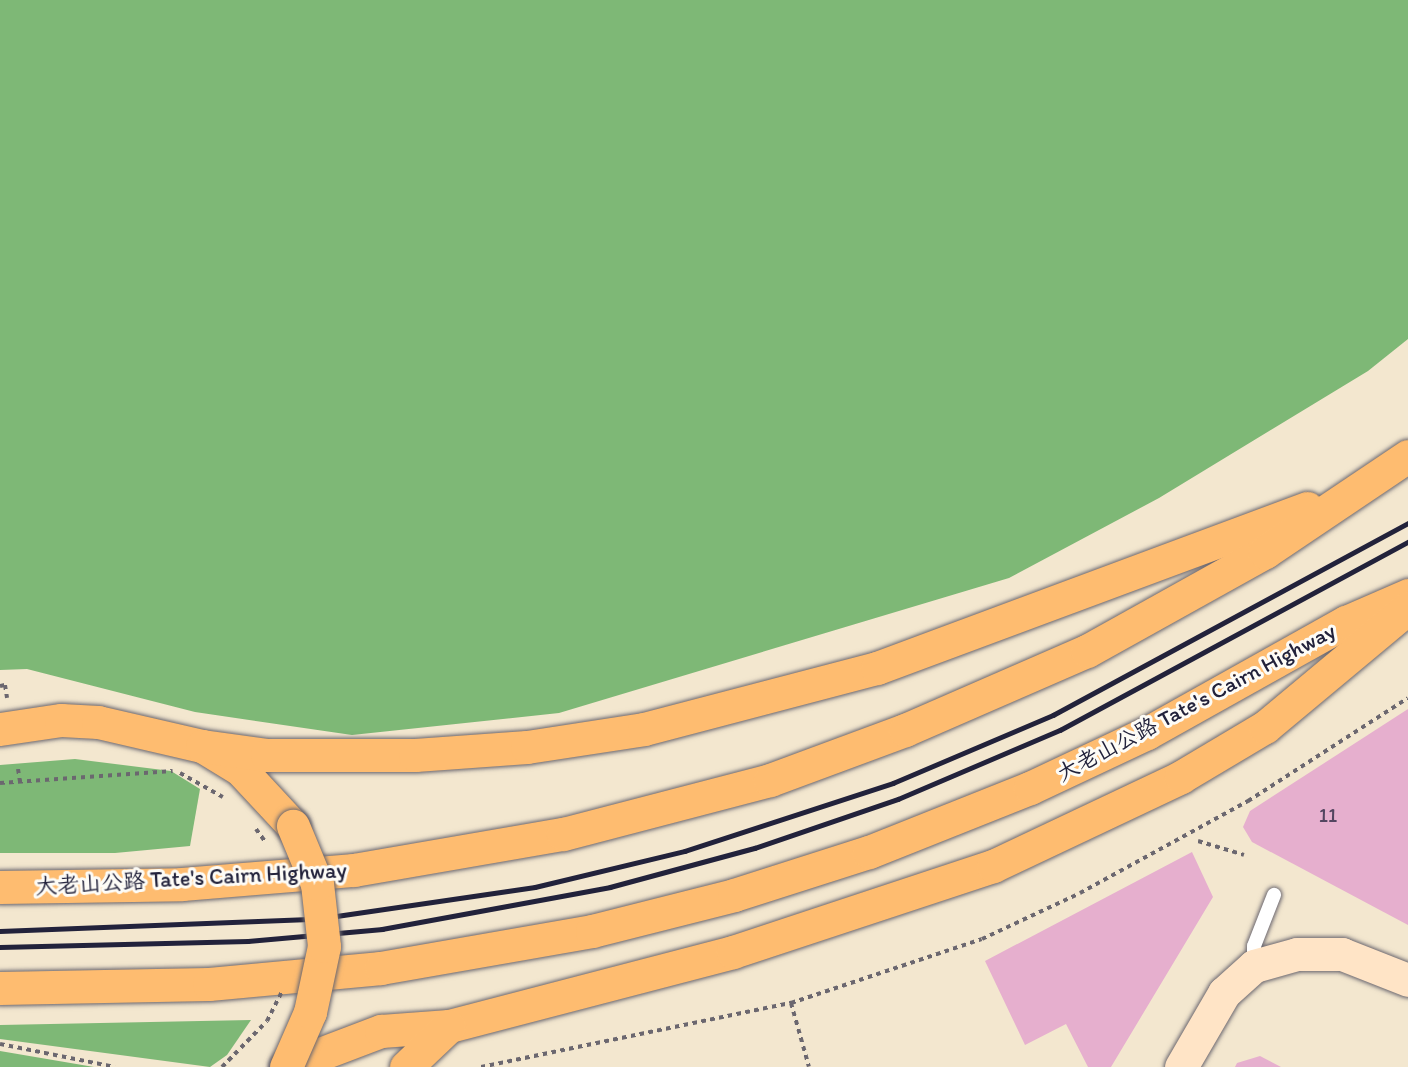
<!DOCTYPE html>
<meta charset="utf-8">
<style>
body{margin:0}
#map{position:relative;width:1408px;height:1067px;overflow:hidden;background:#f3e7cf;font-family:Itim,"LXGW WenKai TC",sans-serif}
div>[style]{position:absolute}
.forest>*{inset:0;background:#7eb876}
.building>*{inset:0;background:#e6afce}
.path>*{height:4px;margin-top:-2px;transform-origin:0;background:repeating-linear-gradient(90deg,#6b676f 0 4.5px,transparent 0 9px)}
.roads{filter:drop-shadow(0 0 2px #6b676f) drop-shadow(0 0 2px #6b676f)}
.lane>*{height:14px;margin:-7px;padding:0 7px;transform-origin:7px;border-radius:7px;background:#fff}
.secondary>*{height:33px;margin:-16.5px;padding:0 16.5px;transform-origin:16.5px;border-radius:16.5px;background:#ffe4c6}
.primary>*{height:33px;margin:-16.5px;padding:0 16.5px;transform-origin:16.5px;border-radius:16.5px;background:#febc70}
.highway>*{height:33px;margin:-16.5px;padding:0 16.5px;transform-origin:16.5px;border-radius:16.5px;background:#febc70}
.rail>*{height:4.5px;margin:-2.25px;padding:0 2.25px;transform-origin:2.25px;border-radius:2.25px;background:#22223b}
.path-bridge>*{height:4px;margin-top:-2px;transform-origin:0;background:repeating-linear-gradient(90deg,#6b676f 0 4.5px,transparent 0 9px)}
.bridges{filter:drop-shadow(0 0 2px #6b676f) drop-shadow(0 0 2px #6b676f)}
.primary-bridge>*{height:33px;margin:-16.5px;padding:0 16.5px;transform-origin:16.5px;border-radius:16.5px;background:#febc70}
span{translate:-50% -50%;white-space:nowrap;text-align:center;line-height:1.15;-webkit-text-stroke:6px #fdfcf7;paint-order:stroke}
.number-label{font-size:20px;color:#534560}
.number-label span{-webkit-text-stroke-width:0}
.street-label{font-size:22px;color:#22223b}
</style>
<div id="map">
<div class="forest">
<div style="clip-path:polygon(0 0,1408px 0,1408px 339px,1368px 371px,1159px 498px,1009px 578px,559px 713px,352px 735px,195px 712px,27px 669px,0 670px)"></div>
<div style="clip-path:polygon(75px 759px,171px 771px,200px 789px,190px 846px,115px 853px,0 853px,0 765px)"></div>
<div style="clip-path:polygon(251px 1020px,227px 1055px,210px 1067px,0 1039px,0 1025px)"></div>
<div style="clip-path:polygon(0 1051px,94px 1067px,0 1067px)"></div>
</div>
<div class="building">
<div style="clip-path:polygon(1408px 709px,1408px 925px,1252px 842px,1243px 827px,1250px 811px)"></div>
<div style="clip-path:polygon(1192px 852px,1213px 897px,1111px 1067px,1088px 1067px,1066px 1024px,1025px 1045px,985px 961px)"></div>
<div style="clip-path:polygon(1260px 1056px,1281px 1067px,1235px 1067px,1237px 1063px)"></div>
</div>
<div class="path">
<div style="left:0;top:686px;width:5px;rotate:-11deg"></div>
<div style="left:5px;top:685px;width:13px;rotate:81deg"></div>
<div style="left:18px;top:769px;width:13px;rotate:81deg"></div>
<div style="left:180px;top:773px;width:49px;rotate:29.2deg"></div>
<div style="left:0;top:783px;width:173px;rotate:-4deg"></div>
<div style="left:1198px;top:841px;width:48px;rotate:16.9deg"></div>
<div style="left:791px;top:1003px;width:66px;rotate:74.3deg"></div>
<div style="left:0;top:1044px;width:117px;rotate:11.3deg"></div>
<div style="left:481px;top:1067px;width:317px;rotate:-11.7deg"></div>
<div style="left:791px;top:1003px;width:201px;rotate:-18.5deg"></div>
<div style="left:982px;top:939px;width:108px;rotate:-25.1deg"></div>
<div style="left:1080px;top:893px;width:192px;rotate:-28.7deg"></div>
<div style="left:1248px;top:801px;width:190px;rotate:-32.8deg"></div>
</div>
<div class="roads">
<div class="lane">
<div style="left:1254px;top:966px;width:20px;rotate:-90deg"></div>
<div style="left:1254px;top:946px;width:55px;rotate:-68.6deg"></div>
</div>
<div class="secondary">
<div style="left:1181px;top:1067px;width:86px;rotate:-59.8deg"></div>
<div style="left:1224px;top:993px;width:40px;rotate:-42deg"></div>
<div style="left:1254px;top:966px;width:45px;rotate:-15.6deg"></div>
<div style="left:1297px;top:954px;width:45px"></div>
<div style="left:1342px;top:954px;width:71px;rotate:21.5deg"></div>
</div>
<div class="primary">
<div style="left:0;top:729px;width:62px;rotate:-8.4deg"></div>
<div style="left:61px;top:720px;width:37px;rotate:3deg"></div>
<div style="left:98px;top:722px;width:107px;rotate:13deg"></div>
<div style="left:202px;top:746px;width:44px;rotate:31.2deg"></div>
<div style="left:240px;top:769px;width:78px;rotate:47.1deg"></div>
</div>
<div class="highway">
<div style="left:202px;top:746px;width:66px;rotate:7.9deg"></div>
<div style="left:267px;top:755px;width:148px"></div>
<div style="left:415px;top:755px;width:112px;rotate:-4.1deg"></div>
<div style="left:527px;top:747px;width:118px;rotate:-8.7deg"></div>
<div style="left:644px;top:729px;width:241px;rotate:-14.7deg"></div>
<div style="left:877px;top:668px;width:459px;rotate:-20.4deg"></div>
<div style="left:0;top:887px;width:182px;rotate:-0.9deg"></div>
<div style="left:182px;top:884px;width:173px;rotate:-4.7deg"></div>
<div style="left:354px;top:870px;width:212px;rotate:-9.8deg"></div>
<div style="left:563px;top:834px;width:214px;rotate:-14.6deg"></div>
<div style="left:770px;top:780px;width:144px;rotate:-20.3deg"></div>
<div style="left:905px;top:730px;width:198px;rotate:-23.5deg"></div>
<div style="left:1087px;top:651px;width:204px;rotate:-29.1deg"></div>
<div style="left:1265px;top:552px;width:172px;rotate:-33.9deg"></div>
<div style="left:0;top:988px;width:209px;rotate:-1.1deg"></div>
<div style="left:209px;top:984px;width:173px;rotate:-5.3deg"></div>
<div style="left:381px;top:968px;width:214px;rotate:-9.9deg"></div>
<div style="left:592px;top:931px;width:146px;rotate:-14.2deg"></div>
<div style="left:734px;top:895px;width:142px;rotate:-17.7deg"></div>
<div style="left:869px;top:852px;width:173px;rotate:-21.7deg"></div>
<div style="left:1030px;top:788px;width:129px;rotate:-25.2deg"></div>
<div style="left:1147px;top:733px;width:228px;rotate:-29.2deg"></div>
<div style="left:1346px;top:622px;width:68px;rotate:-23.5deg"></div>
<div style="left:286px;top:1067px;width:102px;rotate:-20.8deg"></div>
<div style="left:381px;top:1031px;width:68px;rotate:-4.2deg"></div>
<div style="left:449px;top:1026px;width:293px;rotate:-14.6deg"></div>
<div style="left:733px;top:952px;width:274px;rotate:-18.3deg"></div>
<div style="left:993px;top:866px;width:208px;rotate:-25.3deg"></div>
<div style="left:1181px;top:777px;width:98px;rotate:-30.8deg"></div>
<div style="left:1265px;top:727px;width:186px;rotate:-39.8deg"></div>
<div style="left:406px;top:1067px;width:59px;rotate:-43.6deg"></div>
</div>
</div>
<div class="rail">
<div style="left:0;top:931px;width:316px;rotate:-2.2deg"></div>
<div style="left:316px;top:919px;width:221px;rotate:-8.3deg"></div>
<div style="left:535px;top:887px;width:154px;rotate:-13.5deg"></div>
<div style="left:685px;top:851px;width:219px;rotate:-18.1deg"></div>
<div style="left:893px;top:783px;width:174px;rotate:-23deg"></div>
<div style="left:1053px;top:715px;width:404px;rotate:-28.4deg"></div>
<div style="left:0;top:947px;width:248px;rotate:-1.4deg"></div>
<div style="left:248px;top:941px;width:135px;rotate:-5.1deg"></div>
<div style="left:382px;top:929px;width:232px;rotate:-10.4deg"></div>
<div style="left:610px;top:887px;width:150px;rotate:-15.1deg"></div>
<div style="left:755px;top:848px;width:151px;rotate:-18.9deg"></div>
<div style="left:898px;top:799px;width:176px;rotate:-23.1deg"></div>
<div style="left:1060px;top:730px;width:396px;rotate:-28.4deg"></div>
</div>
<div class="path-bridge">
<div style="left:256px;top:829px;width:17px;rotate:54deg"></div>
<div style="left:222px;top:1067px;width:64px;rotate:-45.6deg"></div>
<div style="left:267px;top:1021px;width:34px;rotate:-63deg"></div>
</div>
<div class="bridges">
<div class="primary-bridge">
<div style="left:286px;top:1067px;width:60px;rotate:-66.4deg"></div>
<div style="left:310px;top:1012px;width:67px;rotate:-78deg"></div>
<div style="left:324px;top:946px;width:62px;rotate:-96.4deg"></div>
<div style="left:317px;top:884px;width:63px;rotate:-112.5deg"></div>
</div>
</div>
<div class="number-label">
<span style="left:1328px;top:815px">11</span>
</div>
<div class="street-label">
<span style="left:1196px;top:702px;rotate:-28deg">大老山公路 Tate's Cairn Highway</span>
<span style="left:191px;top:878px;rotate:-3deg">大老山公路 Tate's Cairn Highway</span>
</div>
</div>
